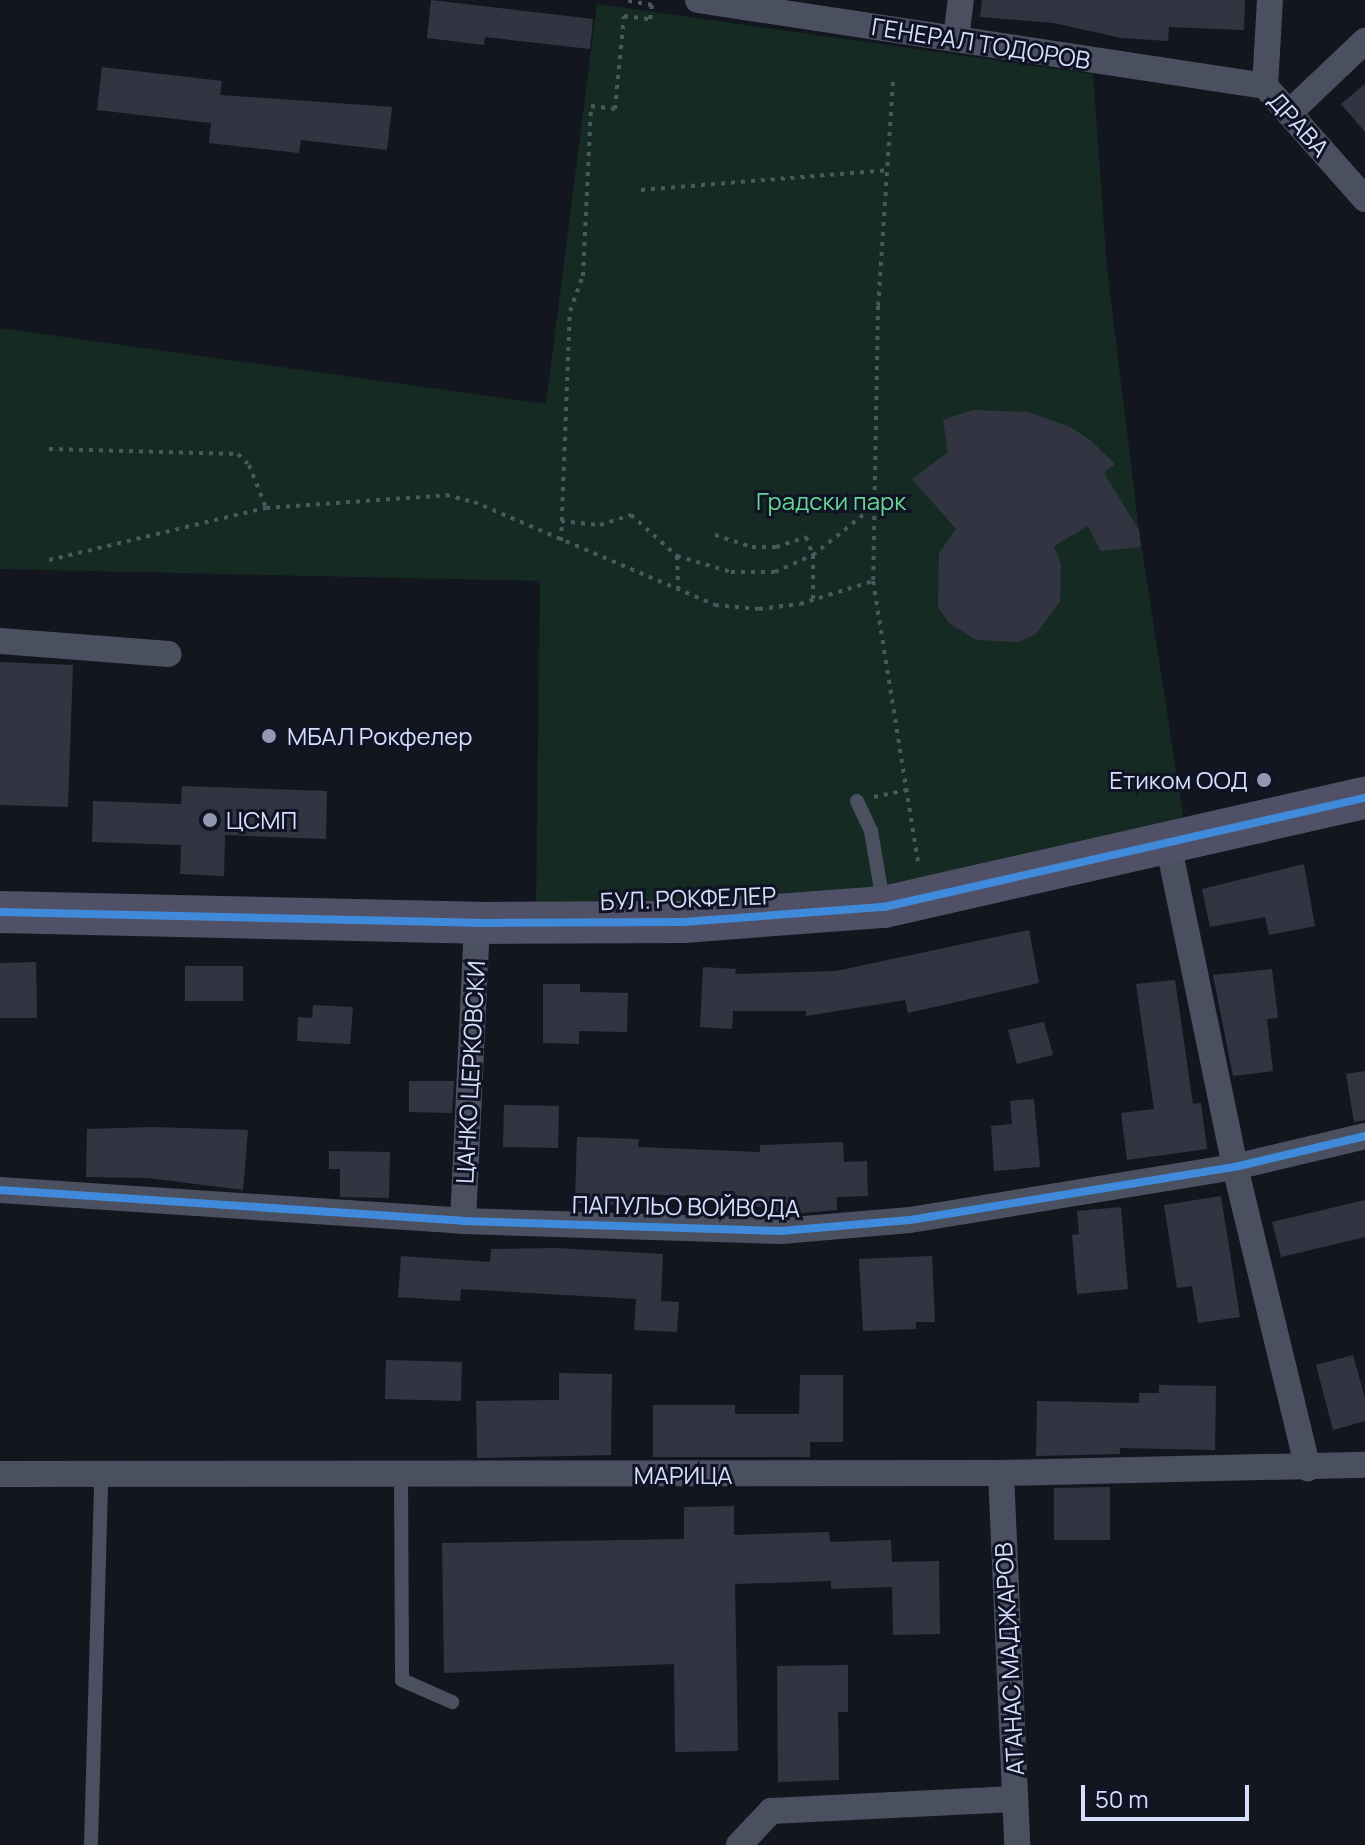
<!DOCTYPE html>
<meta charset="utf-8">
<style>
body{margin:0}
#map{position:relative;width:1365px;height:1845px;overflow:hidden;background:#14161f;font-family:Manrope,sans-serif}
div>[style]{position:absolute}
.green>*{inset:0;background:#142a22}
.building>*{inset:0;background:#323541}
.path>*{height:4px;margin-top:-2px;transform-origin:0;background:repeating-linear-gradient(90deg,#485a5e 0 4px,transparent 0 10px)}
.service>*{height:14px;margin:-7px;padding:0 7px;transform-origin:7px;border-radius:7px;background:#4a505f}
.minor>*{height:26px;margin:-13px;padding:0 13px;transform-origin:13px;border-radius:13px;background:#4a505f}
.primary>*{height:42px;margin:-21px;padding:0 21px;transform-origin:21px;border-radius:21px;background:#505166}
.cycleway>*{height:8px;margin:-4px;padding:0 4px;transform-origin:4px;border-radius:4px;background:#408adc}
.dots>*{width:22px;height:22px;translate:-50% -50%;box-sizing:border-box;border:4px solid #101323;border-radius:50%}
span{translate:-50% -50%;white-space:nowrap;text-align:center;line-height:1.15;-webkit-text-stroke:6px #101323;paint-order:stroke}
.street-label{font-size:24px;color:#d5defc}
.park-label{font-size:24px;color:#66d794}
.poi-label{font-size:24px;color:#d5defc}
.left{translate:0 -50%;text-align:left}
.right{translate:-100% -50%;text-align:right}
.scale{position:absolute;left:1081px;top:1785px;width:168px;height:36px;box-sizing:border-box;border:4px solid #d5defc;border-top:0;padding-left:10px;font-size:24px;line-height:28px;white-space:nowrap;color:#d5defc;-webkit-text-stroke:6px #101323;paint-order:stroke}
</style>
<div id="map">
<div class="green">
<div style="clip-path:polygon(597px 4px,1093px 74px,1107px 268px,1139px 530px,1184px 823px,850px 892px,536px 908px,540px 581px,0 569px,0 328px,546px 404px)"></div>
</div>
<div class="building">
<div style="clip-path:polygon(431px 0,593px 19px,590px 49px,485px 37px,484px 45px,427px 38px)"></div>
<div style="clip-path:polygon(982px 0,1245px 0,1244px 30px,1169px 27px,1168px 41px,1121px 38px,1054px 23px,980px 17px)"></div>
<div style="clip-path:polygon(102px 67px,222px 81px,220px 95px,392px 107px,387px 150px,301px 140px,299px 153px,209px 143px,211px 123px,97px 110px)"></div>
<div style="clip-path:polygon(1365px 84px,1365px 132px,1341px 104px)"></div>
<div style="clip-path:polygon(973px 410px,1028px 412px,1070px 427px,1090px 440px,1115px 464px,1104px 473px,1139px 530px,1141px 547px,1101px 551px,1088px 526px,1054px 546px,1061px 564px,1060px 602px,1035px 635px,1018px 642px,976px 640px,949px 623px,938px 607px,939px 553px,956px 529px,912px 479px,948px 452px,943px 420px)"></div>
<div style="clip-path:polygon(0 662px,73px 665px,68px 807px,0 805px)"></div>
<div style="clip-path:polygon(182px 786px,327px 791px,326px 839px,225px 835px,224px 876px,180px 874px,181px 845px,92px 842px,93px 801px,181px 804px)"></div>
<div style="clip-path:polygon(1304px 864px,1315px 926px,1269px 935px,1265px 917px,1210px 927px,1202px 889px)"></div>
<div style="clip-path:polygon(1029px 930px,1039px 983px,908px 1013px,905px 1000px,806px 1016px,806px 1011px,733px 1011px,732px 1029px,700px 1027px,703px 967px,736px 969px,735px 974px,836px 971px)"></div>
<div style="clip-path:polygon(36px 962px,37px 1018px,0 1018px,0 963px)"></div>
<div style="clip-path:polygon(185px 966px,243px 966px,243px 1001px,185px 1001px)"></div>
<div style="clip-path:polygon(1272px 969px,1278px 1018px,1267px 1019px,1273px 1071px,1233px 1076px,1213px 975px)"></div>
<div style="clip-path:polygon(1175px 980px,1193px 1104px,1201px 1103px,1207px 1149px,1127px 1160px,1121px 1113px,1154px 1109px,1136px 984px)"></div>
<div style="clip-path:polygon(543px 984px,580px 984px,580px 992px,628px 993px,627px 1032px,579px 1031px,579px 1044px,543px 1043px)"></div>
<div style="clip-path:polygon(313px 1005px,353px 1007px,350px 1044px,297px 1041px,298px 1017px,312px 1018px)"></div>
<div style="clip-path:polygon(1044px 1022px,1053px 1055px,1017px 1064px,1008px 1030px)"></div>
<div style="clip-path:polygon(1365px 1071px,1365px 1120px,1354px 1122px,1346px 1074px)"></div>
<div style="clip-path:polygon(409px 1081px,454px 1081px,452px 1113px,409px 1112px)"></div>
<div style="clip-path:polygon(1034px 1099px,1040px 1167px,994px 1171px,991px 1126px,1012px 1124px,1010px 1101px)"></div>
<div style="clip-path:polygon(504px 1105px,559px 1106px,558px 1148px,503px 1147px)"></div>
<div style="clip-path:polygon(152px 1127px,248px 1130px,243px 1190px,148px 1178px,86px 1177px,87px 1129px)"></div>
<div style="clip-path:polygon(577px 1137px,639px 1139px,638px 1147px,760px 1152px,760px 1145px,843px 1142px,844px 1162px,867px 1161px,868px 1196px,837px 1197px,837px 1210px,781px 1215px,762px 1214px,762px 1207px,716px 1205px,716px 1197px,636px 1194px,636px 1206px,575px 1203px)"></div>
<div style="clip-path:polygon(329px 1151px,390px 1152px,389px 1198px,340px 1197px,340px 1169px,329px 1169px)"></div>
<div style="clip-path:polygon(1221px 1196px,1240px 1317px,1198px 1323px,1192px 1286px,1177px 1288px,1164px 1205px)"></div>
<div style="clip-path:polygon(1365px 1200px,1365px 1237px,1281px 1257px,1272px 1222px)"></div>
<div style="clip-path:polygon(1121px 1207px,1128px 1289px,1077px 1294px,1072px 1235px,1079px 1234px,1077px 1211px)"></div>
<div style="clip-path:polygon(556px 1248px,663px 1254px,661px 1301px,679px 1302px,677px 1332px,634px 1330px,636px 1299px,461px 1289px,460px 1301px,398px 1297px,401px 1256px,490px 1262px,491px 1249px)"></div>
<div style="clip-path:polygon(932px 1256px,935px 1322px,916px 1322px,916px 1329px,863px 1331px,859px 1259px)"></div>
<div style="clip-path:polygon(1353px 1355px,1365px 1398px,1365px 1421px,1333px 1430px,1316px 1365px)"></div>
<div style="clip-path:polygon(386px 1360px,462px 1362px,461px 1401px,385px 1399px)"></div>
<div style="clip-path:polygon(559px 1373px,612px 1374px,611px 1455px,477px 1458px,476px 1401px,559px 1400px)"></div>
<div style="clip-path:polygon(800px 1375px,843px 1375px,843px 1442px,810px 1442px,810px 1457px,653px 1457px,653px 1405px,735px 1405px,735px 1414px,799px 1414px)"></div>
<div style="clip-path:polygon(1159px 1385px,1216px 1386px,1215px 1450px,1120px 1448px,1120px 1454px,1036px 1456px,1037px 1401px,1139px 1403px,1139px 1393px,1159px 1393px)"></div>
<div style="clip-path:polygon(1110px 1487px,1110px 1540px,1054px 1540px,1054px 1488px)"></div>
<div style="clip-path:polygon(734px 1506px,734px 1535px,829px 1532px,830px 1542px,891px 1540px,892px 1562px,939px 1561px,940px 1634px,893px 1635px,892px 1587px,831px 1589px,831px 1581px,735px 1584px,738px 1751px,675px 1752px,674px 1664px,444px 1673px,442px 1543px,684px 1539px,684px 1507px)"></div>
<div style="clip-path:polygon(848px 1665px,848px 1712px,838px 1712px,839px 1780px,778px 1782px,777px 1666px)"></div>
</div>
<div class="path">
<div style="left:893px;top:82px;width:225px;rotate:93.8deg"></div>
<div style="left:878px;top:306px;width:275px;rotate:91deg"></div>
<div style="left:873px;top:581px;width:290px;rotate:80.9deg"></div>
<div style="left:641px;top:190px;width:247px;rotate:-4.6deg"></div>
<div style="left:49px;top:449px;width:189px;rotate:1.5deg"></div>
<div style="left:238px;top:454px;width:16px;rotate:45deg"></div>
<div style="left:249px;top:465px;width:46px;rotate:68.4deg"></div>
<div style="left:561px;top:521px;width:39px;rotate:6deg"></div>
<div style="left:600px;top:525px;width:33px;rotate:-18deg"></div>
<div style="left:631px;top:515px;width:62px;rotate:41.7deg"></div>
<div style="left:677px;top:556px;width:56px;rotate:16.5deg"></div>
<div style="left:731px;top:572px;width:44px"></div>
<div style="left:775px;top:572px;width:42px;rotate:-24.1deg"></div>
<div style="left:813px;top:555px;width:77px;rotate:-38.7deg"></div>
<div style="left:715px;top:535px;width:39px;rotate:18deg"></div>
<div style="left:752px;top:547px;width:24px"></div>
<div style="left:776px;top:547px;width:32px;rotate:-18deg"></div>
<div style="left:806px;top:537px;width:19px;rotate:69deg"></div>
<div style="left:813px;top:555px;width:45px;rotate:90deg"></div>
<div style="left:561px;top:541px;width:230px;rotate:-87.8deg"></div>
<div style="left:570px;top:311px;width:37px;rotate:-70deg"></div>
<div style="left:583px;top:276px;width:170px;rotate:-87.3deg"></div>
<div style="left:591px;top:106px;width:24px;rotate:7deg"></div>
<div style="left:615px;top:109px;width:93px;rotate:-84.5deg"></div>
<div style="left:624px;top:16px;width:26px;rotate:7deg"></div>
<div style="left:650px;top:19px;width:14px;rotate:-82deg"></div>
<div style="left:652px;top:5px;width:27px;rotate:-170deg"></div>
<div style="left:677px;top:556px;width:38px;rotate:88deg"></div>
<div style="left:49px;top:560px;width:223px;rotate:-13.5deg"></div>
<div style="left:266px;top:508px;width:180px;rotate:-4.1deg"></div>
<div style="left:446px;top:495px;width:29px;rotate:14deg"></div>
<div style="left:474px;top:502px;width:262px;rotate:23.1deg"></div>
<div style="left:715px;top:605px;width:44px;rotate:5.2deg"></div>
<div style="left:759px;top:609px;width:41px;rotate:-7deg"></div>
<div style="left:800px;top:604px;width:77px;rotate:-17.5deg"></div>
<div style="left:874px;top:797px;width:33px;rotate:-12deg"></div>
</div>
<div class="service">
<div style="left:857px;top:801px;width:33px;rotate:65deg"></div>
<div style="left:871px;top:831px;width:72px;rotate:80.4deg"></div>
<div style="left:401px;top:1476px;width:204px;rotate:89.7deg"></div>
<div style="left:402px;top:1680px;width:55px;rotate:23.7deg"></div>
<div style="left:91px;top:1845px;width:369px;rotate:-88.4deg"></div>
</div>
<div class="minor">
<div style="left:698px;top:0;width:573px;rotate:8.62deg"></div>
<div style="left:956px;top:39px;width:39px;rotate:-83deg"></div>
<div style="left:1265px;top:86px;width:151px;rotate:48.5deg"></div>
<div style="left:1265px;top:86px;width:86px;rotate:-86.7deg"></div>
<div style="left:1289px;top:113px;width:105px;rotate:-43.5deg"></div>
<div style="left:0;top:641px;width:169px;rotate:4.4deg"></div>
<div style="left:1168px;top:843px;width:331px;rotate:78.3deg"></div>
<div style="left:1235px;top:1167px;width:310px;rotate:76.4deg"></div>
<div style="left:0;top:1190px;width:464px;rotate:3.8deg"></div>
<div style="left:463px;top:1221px;width:318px;rotate:1.8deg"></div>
<div style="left:781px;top:1231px;width:129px;rotate:-4.9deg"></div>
<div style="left:910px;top:1220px;width:329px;rotate:-9.3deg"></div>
<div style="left:1235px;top:1167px;width:134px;rotate:-13.4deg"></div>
<div style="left:463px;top:1221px;width:298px;rotate:-87.3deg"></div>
<div style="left:1001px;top:1473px;width:372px;rotate:87.5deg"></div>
<div style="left:0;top:1474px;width:1001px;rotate:-0.06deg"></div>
<div style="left:1001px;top:1473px;width:364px;rotate:-1.3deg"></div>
<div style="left:739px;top:1845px;width:47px;rotate:-46.7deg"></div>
<div style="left:771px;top:1811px;width:244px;rotate:-2.8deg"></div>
</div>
<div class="primary">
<div style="left:0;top:912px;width:477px;rotate:1.3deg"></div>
<div style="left:477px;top:923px;width:206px;rotate:-0.3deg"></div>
<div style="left:683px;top:922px;width:202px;rotate:-4.3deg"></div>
<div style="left:884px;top:907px;width:493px;rotate:-12.8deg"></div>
</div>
<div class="cycleway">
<div style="left:0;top:912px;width:477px;rotate:1.3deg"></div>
<div style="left:477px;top:923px;width:206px;rotate:-0.3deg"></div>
<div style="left:683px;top:922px;width:202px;rotate:-4.3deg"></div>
<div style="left:884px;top:907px;width:493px;rotate:-12.8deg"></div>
<div style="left:0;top:1190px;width:464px;rotate:3.8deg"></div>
<div style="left:463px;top:1221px;width:318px;rotate:1.8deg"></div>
<div style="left:781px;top:1231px;width:129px;rotate:-4.9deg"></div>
<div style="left:910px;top:1220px;width:329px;rotate:-9.3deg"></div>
<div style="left:1235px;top:1167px;width:134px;rotate:-13.4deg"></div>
</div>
<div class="dots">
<div style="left:269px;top:736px;background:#9198af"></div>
<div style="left:1264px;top:780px;background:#9198af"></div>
<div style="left:210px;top:820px;background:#9198af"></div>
</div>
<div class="street-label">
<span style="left:981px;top:43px;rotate:9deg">ГЕНЕРАЛ ТОДОРОВ</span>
<span style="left:1299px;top:124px;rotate:48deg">ДРАВА</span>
<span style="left:688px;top:898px;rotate:-2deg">БУЛ. РОКФЕЛЕР</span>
<span style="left:470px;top:1072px;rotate:-87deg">ЦАНКО ЦЕРКОВСКИ</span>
<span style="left:686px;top:1206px;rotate:1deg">ПАПУЛЬО ВОЙВОДА</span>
<span style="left:683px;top:1475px">МАРИЦА</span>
<span style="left:1009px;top:1659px;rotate:-93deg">АТАНАС МАДЖАРОВ</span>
</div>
<div class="park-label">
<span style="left:831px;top:501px">Градски парк</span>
</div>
<div class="poi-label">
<span class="left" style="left:287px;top:736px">МБАЛ Рокфелер</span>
<span class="right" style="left:1248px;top:780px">Етиком ООД</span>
<span class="left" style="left:226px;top:820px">ЦСМП</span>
</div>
<div class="scale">50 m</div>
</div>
